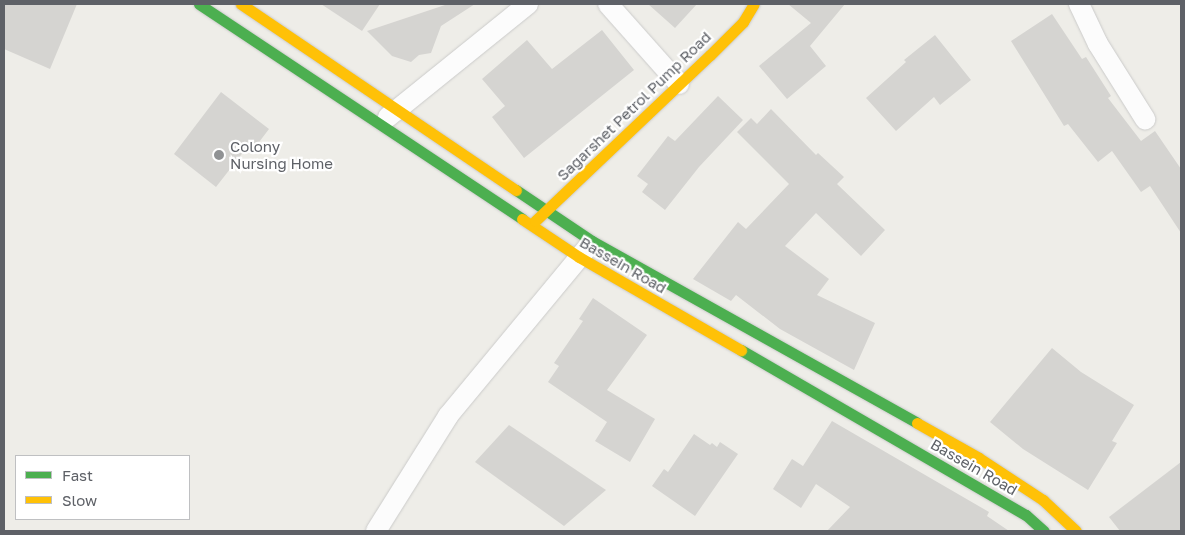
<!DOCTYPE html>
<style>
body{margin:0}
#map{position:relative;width:1185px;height:535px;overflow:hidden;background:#eeede8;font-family:"Golos Text",sans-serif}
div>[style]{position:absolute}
.building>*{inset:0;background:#d5d4d1}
.roads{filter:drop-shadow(0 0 1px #cbcbca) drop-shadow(0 0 1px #cbcbca)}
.street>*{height:20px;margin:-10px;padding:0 10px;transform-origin:10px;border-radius:10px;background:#fcfcfc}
.fast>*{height:11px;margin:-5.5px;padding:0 5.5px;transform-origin:5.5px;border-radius:5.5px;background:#4caf50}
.slow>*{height:11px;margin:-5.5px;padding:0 5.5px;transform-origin:5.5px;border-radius:5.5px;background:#ffc107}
.dots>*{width:14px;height:14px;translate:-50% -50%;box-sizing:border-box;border:2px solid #fff;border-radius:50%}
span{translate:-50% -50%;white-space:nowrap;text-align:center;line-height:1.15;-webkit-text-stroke:4.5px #fff;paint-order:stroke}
.street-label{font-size:15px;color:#5e6167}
.poi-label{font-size:15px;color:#5e6167}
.left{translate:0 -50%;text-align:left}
.frame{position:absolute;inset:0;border:5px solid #5e6167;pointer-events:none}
.legend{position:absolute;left:15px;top:455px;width:175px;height:65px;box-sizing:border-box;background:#fff;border:1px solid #bfc0c2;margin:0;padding:6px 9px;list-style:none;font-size:15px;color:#5e6167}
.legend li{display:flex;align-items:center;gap:10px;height:25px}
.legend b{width:25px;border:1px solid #bfc0c2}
</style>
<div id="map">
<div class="building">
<div style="clip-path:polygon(4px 4px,77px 4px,50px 69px,4px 49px)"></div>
<div style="clip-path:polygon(321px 4px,380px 4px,362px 31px)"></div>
<div style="clip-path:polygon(448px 4px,475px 4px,441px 26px,431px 53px,419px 55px,411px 62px,392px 56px,367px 31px)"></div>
<div style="clip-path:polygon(648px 4px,697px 4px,675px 28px)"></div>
<div style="clip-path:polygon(788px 4px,845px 4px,810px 46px,826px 66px,787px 99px,759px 66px,811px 23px)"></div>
<div style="clip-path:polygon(1052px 14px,1082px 59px,1086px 57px,1111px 96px,1108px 98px,1141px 141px,1155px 131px,1181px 169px,1181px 233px,1150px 186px,1141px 192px,1112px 151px,1098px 162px,1068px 124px,1064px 126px,1011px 41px)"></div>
<div style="clip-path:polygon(602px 30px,634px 70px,524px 158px,492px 117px,505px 106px,482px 79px,527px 40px,552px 69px)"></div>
<div style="clip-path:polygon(935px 35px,971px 80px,940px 105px,934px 97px,896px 131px,866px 98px,906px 62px,904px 60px)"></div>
<div style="clip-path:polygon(221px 92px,269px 129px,253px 150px,248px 146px,216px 187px,174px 154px)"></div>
<div style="clip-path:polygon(718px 96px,743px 120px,699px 167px,665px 210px,642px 192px,648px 184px,637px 176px,668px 136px,675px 141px)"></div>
<div style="clip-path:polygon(771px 109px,816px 155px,818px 153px,844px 177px,837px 184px,885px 230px,861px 256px,816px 213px,785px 246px,829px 279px,817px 295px,875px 323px,854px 370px,780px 329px,736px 295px,731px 301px,693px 279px,738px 222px,746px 229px,789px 184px,737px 132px,751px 118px,757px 124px)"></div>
<div style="clip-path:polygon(593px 298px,647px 335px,607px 390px,655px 419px,630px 462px,595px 441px,607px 422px,548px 382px,559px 366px,554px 363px,583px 321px,579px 319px)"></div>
<div style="clip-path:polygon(1052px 348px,1081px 372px,1134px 405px,1112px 441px,1117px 443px,1088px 490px,1023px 449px,990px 422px)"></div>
<div style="clip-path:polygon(832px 421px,989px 512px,987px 516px,1009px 531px,827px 531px,850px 507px,816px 484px,801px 508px,773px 489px,792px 459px,803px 466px)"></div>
<div style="clip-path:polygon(509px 425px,606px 490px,564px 526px,475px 462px)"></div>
<div style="clip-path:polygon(694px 434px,710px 445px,712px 443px,717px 447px,720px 442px,738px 454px,695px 516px,652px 486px,664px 469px,668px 472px)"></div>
<div style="clip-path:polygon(1181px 462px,1181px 531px,1120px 531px,1109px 517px)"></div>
</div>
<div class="roads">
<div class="street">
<div style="left:608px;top:4px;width:107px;rotate:48.4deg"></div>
<div style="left:1079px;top:4px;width:44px;rotate:64.6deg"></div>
<div style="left:1098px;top:44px;width:89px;rotate:57.9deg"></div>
<div style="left:388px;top:117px;width:180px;rotate:-38.9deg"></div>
<div style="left:376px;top:531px;width:136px;rotate:-57.9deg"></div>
<div style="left:448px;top:416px;width:219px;rotate:-50.4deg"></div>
</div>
<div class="fast">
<div style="left:199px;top:4px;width:388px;rotate:33.6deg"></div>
<div style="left:516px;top:190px;width:92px;rotate:33.9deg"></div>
<div style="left:592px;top:241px;width:372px;rotate:29.2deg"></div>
<div style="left:741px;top:350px;width:329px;rotate:30.1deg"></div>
<div style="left:1026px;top:515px;width:24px;rotate:42deg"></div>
</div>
<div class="slow">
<div style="left:241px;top:4px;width:332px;rotate:34.1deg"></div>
<div style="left:522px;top:219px;width:69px;rotate:33.7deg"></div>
<div style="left:579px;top:257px;width:187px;rotate:29.9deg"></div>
<div style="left:535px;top:221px;width:241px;rotate:-43.5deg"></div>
<div style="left:710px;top:55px;width:47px;rotate:-45deg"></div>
<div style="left:743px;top:22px;width:21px;rotate:-59deg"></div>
<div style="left:917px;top:423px;width:71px;rotate:29.4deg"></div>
<div style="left:979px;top:458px;width:77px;rotate:33.3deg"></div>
<div style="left:1043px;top:500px;width:45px;rotate:43.2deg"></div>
</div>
</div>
<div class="dots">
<div style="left:219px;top:155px;background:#909294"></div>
</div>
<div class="street-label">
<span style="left:634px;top:106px;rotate:-44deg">Sagarshet Petrol Pump Road</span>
<span style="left:623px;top:265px;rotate:30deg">Bassein Road</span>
<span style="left:974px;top:467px;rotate:30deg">Bassein Road</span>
</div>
<div class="poi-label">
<span class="left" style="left:230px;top:155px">Colony<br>Nursing Home</span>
</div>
<div class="frame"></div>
<ul class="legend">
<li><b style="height:6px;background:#4caf50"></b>Fast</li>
<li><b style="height:6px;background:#ffc107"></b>Slow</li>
</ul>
</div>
